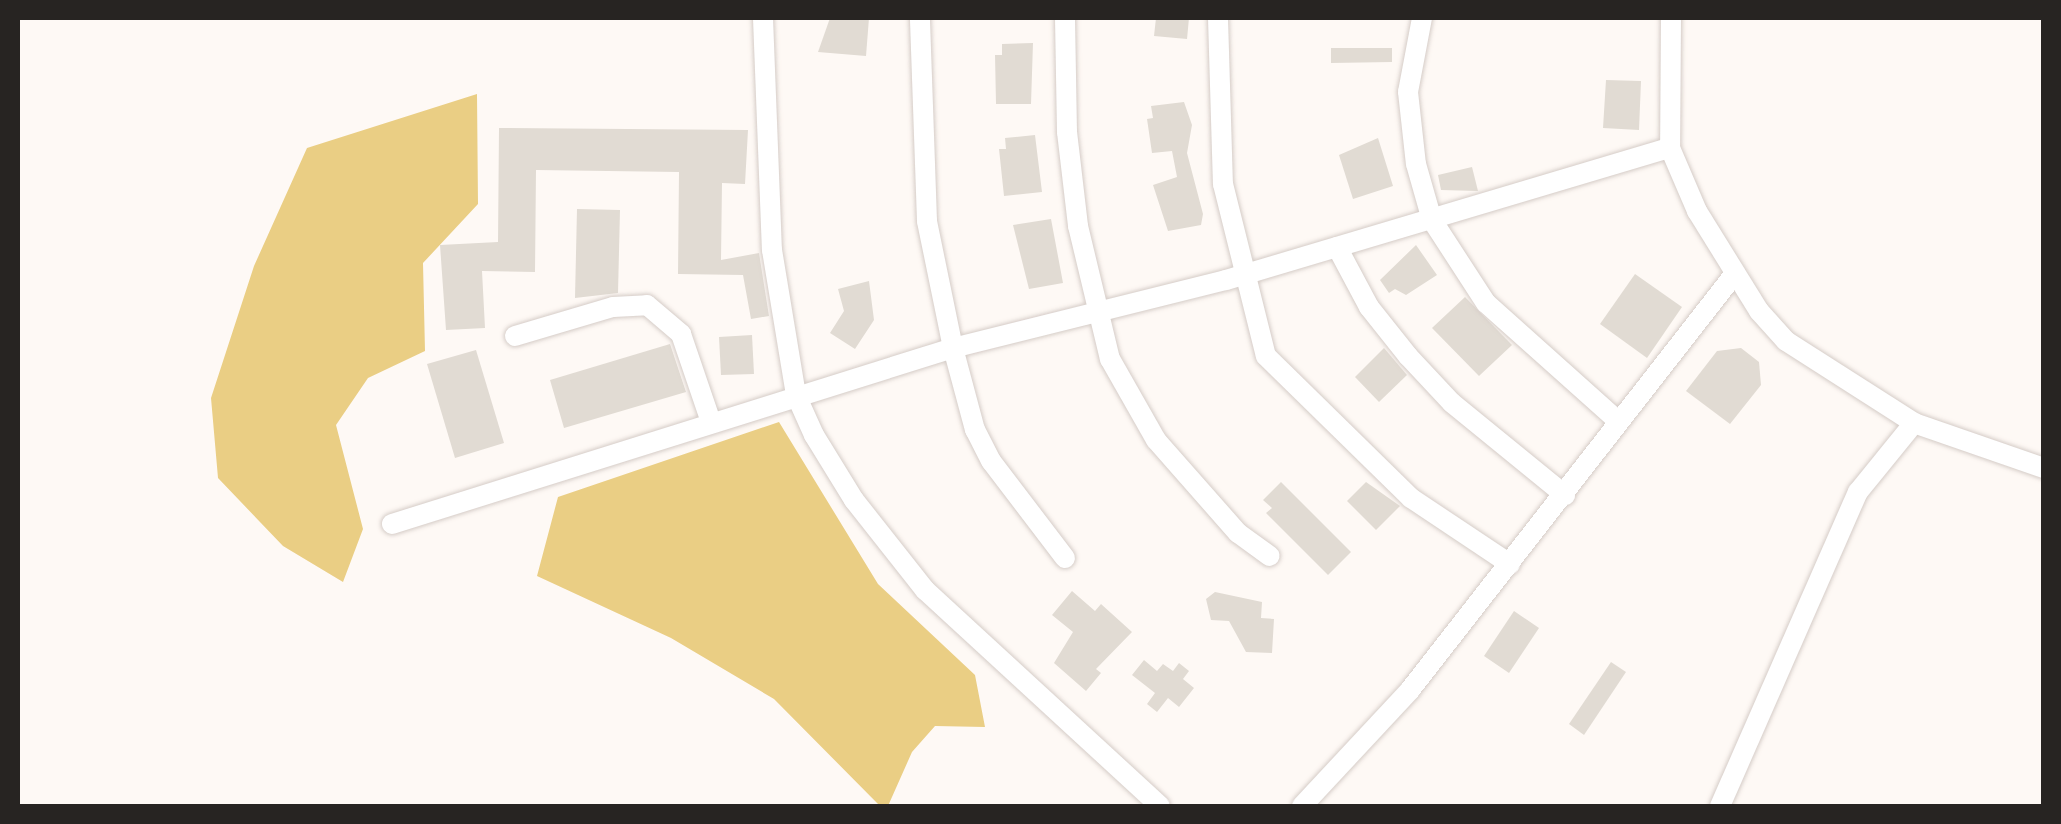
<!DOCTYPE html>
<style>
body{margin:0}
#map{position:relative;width:2061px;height:824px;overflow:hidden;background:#fef9f5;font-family:Figtree,sans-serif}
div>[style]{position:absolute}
.green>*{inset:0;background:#eace84}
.building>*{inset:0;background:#e1dbd3}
.roads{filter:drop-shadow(0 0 2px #d5ccc7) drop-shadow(0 0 2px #d5ccc7)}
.minor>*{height:20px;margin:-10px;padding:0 10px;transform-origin:10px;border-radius:10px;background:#fff}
span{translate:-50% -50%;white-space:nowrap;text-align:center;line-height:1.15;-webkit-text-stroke:10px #fff;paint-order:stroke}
.frame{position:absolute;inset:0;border:20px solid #272422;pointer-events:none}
</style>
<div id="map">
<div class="green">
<div style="clip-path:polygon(477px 94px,478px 204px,423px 263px,425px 351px,368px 378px,336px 425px,363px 529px,343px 582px,283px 546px,218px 478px,211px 398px,254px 266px,307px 148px)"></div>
<div style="clip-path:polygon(779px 422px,878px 584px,975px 675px,985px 727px,935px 726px,912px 752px,888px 806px,880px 806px,774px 699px,671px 638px,537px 576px,558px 497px)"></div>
</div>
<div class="building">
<div style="clip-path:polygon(830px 18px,869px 18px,866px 56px,818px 52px)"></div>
<div style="clip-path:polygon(1156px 18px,1189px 18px,1187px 39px,1154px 36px)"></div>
<div style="clip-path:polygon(1033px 43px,1031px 104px,996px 104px,995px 55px,1002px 55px,1002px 44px)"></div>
<div style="clip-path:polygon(1331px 48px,1392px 48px,1392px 62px,1331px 63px)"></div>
<div style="clip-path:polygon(1606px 80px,1641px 81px,1639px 130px,1603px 128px)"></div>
<div style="clip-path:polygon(1184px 102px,1192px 125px,1187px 153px,1203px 214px,1201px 225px,1168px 231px,1153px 185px,1177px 177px,1172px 151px,1152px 153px,1147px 119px,1153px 118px,1151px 106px)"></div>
<div style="clip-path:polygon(499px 128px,748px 130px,745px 184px,722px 183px,721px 260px,759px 253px,769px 316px,751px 319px,743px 275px,678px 274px,679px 172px,536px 170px,535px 272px,482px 271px,485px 328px,446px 330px,440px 245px,498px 242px)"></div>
<div style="clip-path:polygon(1035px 135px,1042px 192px,1004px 196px,999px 149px,1006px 149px,1005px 138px)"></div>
<div style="clip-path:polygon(1378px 138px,1393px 186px,1353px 199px,1339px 155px)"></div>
<div style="clip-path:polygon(1472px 167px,1478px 191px,1441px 190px,1438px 175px)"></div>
<div style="clip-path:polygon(577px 209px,620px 210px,618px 293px,575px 298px)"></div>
<div style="clip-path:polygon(1051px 219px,1063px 283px,1029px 289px,1013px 225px)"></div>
<div style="clip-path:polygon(1416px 245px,1437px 275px,1406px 295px,1395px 289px,1389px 293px,1380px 280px)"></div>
<div style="clip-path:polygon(1635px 274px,1682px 307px,1647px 358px,1600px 324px)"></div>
<div style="clip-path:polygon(869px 281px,874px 320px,855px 349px,830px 333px,844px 311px,838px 289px)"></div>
<div style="clip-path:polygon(1465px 297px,1512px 345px,1479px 376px,1432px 328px)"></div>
<div style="clip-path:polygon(752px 335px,754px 374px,721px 375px,719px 337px)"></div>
<div style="clip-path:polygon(670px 344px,686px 392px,564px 428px,550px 380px)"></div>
<div style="clip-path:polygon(1384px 348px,1407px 375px,1379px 402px,1355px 377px)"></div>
<div style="clip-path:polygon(1741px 348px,1759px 362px,1761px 385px,1730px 424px,1686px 391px,1717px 351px)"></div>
<div style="clip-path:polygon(476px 350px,504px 443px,455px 458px,427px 364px)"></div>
<div style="clip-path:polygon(1281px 482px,1351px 552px,1328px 575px,1266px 513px,1272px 508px,1263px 500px)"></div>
<div style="clip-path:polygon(1366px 482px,1400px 506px,1376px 530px,1347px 501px)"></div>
<div style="clip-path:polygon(1072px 591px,1095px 611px,1101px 604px,1132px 632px,1096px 669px,1101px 673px,1086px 691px,1054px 663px,1073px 632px,1052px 615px)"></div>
<div style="clip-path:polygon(1215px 592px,1262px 602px,1261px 618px,1274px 619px,1272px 653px,1246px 652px,1229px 621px,1211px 620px,1206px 599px)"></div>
<div style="clip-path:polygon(1514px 611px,1539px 628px,1509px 673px,1484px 656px)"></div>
<div style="clip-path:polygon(1144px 660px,1157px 671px,1163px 664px,1173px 671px,1179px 663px,1189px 671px,1183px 679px,1194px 688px,1179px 707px,1168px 698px,1157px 712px,1147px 704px,1155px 693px,1132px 675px)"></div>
<div style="clip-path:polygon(1611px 662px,1626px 672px,1584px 735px,1569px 724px)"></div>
</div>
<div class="roads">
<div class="minor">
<div style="left:763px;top:18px;width:232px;rotate:87.8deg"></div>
<div style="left:772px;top:250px;width:147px;rotate:80.6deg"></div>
<div style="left:796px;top:395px;width:44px;rotate:65.8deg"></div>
<div style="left:814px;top:435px;width:76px;rotate:58.4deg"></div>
<div style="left:854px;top:500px;width:115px;rotate:51.7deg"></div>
<div style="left:925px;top:590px;width:319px;rotate:42.6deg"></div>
<div style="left:1065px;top:18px;width:114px;rotate:89deg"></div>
<div style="left:1067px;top:132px;width:95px;rotate:83.3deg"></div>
<div style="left:1078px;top:226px;width:137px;rotate:76.5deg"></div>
<div style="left:1110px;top:359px;width:93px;rotate:60.4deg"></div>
<div style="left:1156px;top:440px;width:124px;rotate:48.6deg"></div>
<div style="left:1238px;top:533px;width:39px;rotate:36deg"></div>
<div style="left:1218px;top:18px;width:166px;rotate:88.3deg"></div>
<div style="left:1223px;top:184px;width:177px;rotate:76deg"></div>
<div style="left:1266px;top:356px;width:203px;rotate:44.4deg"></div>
<div style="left:1411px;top:498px;width:119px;rotate:33.7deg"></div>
<div style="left:1422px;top:18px;width:75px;rotate:100.7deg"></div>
<div style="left:1408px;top:92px;width:72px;rotate:83.7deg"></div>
<div style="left:1416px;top:164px;width:58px;rotate:74.1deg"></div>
<div style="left:1432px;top:220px;width:99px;rotate:57deg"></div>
<div style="left:1486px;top:303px;width:178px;rotate:41.8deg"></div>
<div style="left:1671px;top:18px;width:130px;rotate:90.4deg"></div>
<div style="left:1670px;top:148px;width:69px;rotate:66.8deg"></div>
<div style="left:1697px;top:211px;width:118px;rotate:58.2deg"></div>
<div style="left:1759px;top:311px;width:40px;rotate:48deg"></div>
<div style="left:1786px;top:341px;width:152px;rotate:32.6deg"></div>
<div style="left:1914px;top:423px;width:138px;rotate:19.1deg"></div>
<div style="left:1337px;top:247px;width:68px;rotate:61.9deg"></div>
<div style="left:1369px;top:307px;width:63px;rotate:51.5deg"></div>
<div style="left:1408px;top:356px;width:64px;rotate:46.9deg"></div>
<div style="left:1452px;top:403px;width:146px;rotate:39.2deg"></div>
<div style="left:515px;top:336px;width:102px;rotate:-16.5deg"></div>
<div style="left:613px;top:307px;width:34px;rotate:-3deg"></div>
<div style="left:647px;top:305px;width:45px;rotate:40.5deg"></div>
<div style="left:681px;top:334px;width:93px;rotate:71.2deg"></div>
<div style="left:392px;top:524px;width:588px;rotate:-17.42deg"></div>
<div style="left:953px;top:348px;width:130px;rotate:-101.6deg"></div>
<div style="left:927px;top:221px;width:203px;rotate:-92deg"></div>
<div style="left:1065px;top:558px;width:122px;rotate:-127.3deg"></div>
<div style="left:991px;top:461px;width:35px;rotate:-117deg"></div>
<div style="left:975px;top:430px;width:85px;rotate:-105deg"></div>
<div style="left:953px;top:348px;width:281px;rotate:-14deg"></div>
<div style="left:1226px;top:280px;width:463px;rotate:-16.6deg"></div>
<div style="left:1302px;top:806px;width:158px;rotate:-47deg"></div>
<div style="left:1410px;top:690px;width:525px;rotate:-52.04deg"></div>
<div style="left:1720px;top:806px;width:343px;rotate:-66.3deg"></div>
<div style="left:1858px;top:492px;width:89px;rotate:-50.9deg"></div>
</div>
</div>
<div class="frame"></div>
</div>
